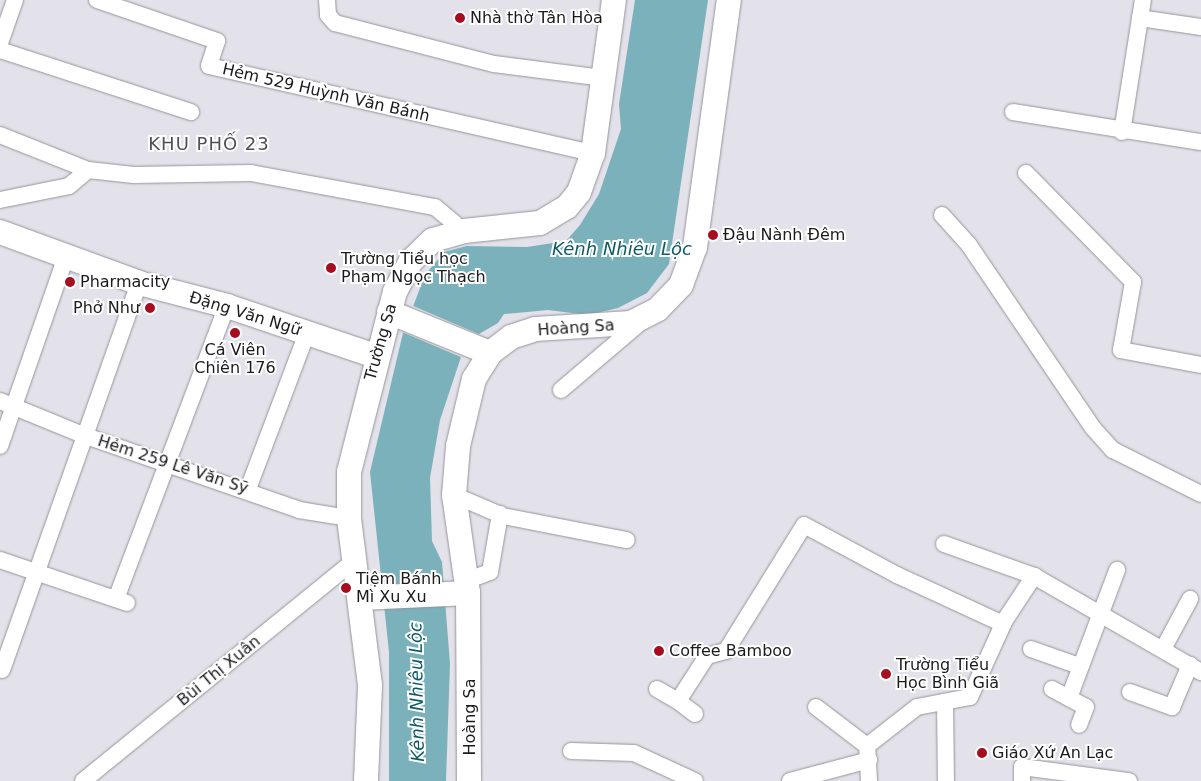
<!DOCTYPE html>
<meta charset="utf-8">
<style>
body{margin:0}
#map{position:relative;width:1201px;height:781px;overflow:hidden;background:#e3e1e9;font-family:"DejaVu Sans",sans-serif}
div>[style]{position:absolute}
.water>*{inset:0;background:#7bb1bb}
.pier>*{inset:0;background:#e3e1e9}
.roads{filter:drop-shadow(0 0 1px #96949b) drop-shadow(0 0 1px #96949b)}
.street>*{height:16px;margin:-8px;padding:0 8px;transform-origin:8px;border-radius:8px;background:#fff}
.secondary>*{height:24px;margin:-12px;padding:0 12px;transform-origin:12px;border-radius:12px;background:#fff}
.dots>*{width:14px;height:14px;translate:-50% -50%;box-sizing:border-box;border:2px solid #fff;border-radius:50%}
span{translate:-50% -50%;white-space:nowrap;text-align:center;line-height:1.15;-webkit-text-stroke:4px #fff;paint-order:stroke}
.poi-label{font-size:16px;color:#1b1a1d}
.left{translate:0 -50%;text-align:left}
.right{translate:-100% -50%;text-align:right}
.street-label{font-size:16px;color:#1b1a1d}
.neighbourhood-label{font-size:18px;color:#515056;letter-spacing:1px}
.water-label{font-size:18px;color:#0e5b66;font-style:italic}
</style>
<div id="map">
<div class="water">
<div style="clip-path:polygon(635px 0,708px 0,669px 264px,647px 293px,618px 308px,588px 315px,548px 310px,504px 314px,498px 323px,479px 334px,461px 357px,440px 420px,430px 478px,432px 541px,442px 562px,450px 664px,446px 781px,389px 781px,389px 652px,370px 472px,403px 333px,425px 275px,444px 252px,467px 246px,527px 247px,566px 241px,580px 225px,599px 194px,621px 129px,619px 104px)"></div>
</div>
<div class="pier">
<div style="clip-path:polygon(411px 305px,481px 335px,463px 358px,402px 332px)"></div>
</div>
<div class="roads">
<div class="street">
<div style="left:97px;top:0;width:127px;rotate:18.9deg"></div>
<div style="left:217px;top:41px;width:26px;rotate:108deg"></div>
<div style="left:209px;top:66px;width:394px;rotate:12.8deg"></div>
<div style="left:327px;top:0;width:15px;rotate:86deg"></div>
<div style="left:328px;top:15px;width:11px;rotate:49deg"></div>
<div style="left:335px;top:23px;width:164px;rotate:14.5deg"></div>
<div style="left:494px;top:64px;width:111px;rotate:7.3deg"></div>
<div style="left:1140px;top:18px;width:62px;rotate:8.4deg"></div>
<div style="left:0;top:43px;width:46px;rotate:-70.8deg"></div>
<div style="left:0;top:50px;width:201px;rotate:18deg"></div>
<div style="left:1013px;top:112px;width:190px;rotate:9.1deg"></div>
<div style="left:1122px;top:132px;width:134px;rotate:-81deg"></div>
<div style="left:0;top:135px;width:95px;rotate:21.7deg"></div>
<div style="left:88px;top:170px;width:46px;rotate:6.2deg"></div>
<div style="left:134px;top:175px;width:117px;rotate:-1deg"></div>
<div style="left:251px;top:173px;width:187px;rotate:10.5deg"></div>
<div style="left:435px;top:207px;width:38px;rotate:40deg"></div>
<div style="left:1026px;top:173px;width:153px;rotate:45.5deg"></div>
<div style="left:1133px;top:282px;width:69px;rotate:100deg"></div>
<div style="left:1121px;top:350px;width:81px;rotate:10.6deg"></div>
<div style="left:0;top:200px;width:70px;rotate:-11.5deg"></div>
<div style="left:69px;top:186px;width:25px;rotate:-40deg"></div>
<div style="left:942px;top:215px;width:40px;rotate:48deg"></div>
<div style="left:969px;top:245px;width:221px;rotate:55.9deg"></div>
<div style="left:1093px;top:428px;width:30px;rotate:48deg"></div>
<div style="left:1113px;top:450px;width:98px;rotate:26.6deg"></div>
<div style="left:561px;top:390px;width:106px;rotate:-40.4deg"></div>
<div style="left:0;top:401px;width:90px;rotate:22.3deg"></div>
<div style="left:83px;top:435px;width:229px;rotate:19.1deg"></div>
<div style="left:299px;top:510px;width:51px;rotate:9.1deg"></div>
<div style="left:0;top:446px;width:201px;rotate:-70.8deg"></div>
<div style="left:248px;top:489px;width:167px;rotate:-69.3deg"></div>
<div style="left:454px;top:495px;width:53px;rotate:23.2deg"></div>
<div style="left:503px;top:516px;width:126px;rotate:11deg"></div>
<div style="left:944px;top:544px;width:96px;rotate:19.6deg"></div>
<div style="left:0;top:560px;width:134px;rotate:18.7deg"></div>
<div style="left:466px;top:581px;width:26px;rotate:-21deg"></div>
<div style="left:490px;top:572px;width:59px;rotate:-80.2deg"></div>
<div style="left:116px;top:599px;width:313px;rotate:-69.3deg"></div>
<div style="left:1031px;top:649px;width:51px;rotate:19.5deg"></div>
<div style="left:1163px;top:649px;width:57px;rotate:-61.6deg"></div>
<div style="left:2px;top:670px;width:411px;rotate:-70.5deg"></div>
<div style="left:657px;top:689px;width:24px;rotate:30deg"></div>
<div style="left:1052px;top:689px;width:38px;rotate:28deg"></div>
<div style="left:1086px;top:707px;width:19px;rotate:111deg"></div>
<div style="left:1130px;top:692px;width:45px;rotate:19.7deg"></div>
<div style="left:1172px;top:707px;width:46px;rotate:-66.8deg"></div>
<div style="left:1069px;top:698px;width:137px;rotate:-69.4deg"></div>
<div style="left:945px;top:702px;width:79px;rotate:89.3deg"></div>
<div style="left:816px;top:707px;width:64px;rotate:37.4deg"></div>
<div style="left:695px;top:714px;width:21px;rotate:-143deg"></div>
<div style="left:678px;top:701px;width:54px;rotate:-57.2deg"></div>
<div style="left:707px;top:656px;width:20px;rotate:-15deg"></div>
<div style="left:726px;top:651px;width:148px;rotate:-58.2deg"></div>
<div style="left:804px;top:525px;width:106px;rotate:28.3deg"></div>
<div style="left:897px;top:575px;width:117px;rotate:24.8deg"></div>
<div style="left:571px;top:751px;width:63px;rotate:1.8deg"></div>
<div style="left:634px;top:753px;width:67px;rotate:24.7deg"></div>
<div style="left:83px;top:781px;width:349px;rotate:-39.1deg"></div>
<div style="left:790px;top:781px;width:82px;rotate:-14.9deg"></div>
<div style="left:869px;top:781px;width:35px;rotate:-93deg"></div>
<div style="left:867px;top:746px;width:63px;rotate:-38deg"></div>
<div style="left:917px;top:707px;width:54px;rotate:-10.7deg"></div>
<div style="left:970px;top:697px;width:85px;rotate:-65.6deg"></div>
<div style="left:1005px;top:620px;width:53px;rotate:-56.6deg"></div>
<div style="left:1034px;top:576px;width:193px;rotate:29.9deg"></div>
<div style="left:1022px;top:781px;width:14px;rotate:-90deg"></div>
<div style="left:1022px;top:767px;width:108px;rotate:7.5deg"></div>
</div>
<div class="secondary">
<div style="left:0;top:232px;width:148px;rotate:20.1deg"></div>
<div style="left:139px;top:283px;width:91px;rotate:14.6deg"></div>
<div style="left:227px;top:306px;width:157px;rotate:18.6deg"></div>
<div style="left:389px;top:312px;width:109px;rotate:22.1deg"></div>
<div style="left:361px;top:598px;width:107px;rotate:-2.7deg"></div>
<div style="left:366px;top:781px;width:96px;rotate:-87.6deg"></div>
<div style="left:370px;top:685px;width:168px;rotate:-97.2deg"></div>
<div style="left:349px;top:518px;width:46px;rotate:-90deg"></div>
<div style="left:349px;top:472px;width:186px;rotate:-75.7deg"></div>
<div style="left:395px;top:292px;width:35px;rotate:-63deg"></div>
<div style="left:411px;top:261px;width:30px;rotate:-44deg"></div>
<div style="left:433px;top:240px;width:32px;rotate:-16deg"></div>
<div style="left:464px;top:231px;width:76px;rotate:-6deg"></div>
<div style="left:540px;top:223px;width:31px;rotate:-31deg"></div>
<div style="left:567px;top:207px;width:19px;rotate:-51deg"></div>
<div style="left:579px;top:192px;width:41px;rotate:-70.3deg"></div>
<div style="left:593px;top:153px;width:154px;rotate:-82.2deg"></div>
<div style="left:469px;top:781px;width:188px;rotate:-90.3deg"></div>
<div style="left:468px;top:593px;width:99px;rotate:-98.1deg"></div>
<div style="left:454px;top:495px;width:49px;rotate:-85.3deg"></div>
<div style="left:458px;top:446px;width:69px;rotate:-76.6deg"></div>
<div style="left:474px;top:379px;width:31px;rotate:-58deg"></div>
<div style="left:490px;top:353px;width:26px;rotate:-37deg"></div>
<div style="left:511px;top:337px;width:25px;rotate:-18deg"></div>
<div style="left:535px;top:329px;width:96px;rotate:-3.6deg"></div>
<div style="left:631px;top:323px;width:30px;rotate:-27deg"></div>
<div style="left:658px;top:309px;width:33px;rotate:-46deg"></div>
<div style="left:681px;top:285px;width:40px;rotate:-69.8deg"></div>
<div style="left:695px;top:247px;width:249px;rotate:-82.2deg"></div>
</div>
</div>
<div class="dots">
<div style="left:460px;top:18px;background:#a60e20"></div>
<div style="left:713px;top:235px;background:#a60e20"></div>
<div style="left:331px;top:268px;background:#a60e20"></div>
<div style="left:70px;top:282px;background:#a60e20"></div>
<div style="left:150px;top:308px;background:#a60e20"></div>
<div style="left:235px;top:333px;background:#a60e20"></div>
<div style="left:346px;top:588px;background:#a60e20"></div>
<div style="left:659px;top:651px;background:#a60e20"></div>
<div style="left:886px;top:674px;background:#a60e20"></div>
<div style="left:982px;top:753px;background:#a60e20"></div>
</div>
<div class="poi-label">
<span class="left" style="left:470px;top:18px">Nhà thờ Tân Hòa</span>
<span class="left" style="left:723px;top:235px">Đậu Nành Đêm</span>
<span class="left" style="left:341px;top:268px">Trường Tiểu học<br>Phạm Ngọc Thạch</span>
<span class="left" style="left:80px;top:282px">Pharmacity</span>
<span class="right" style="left:140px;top:308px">Phở Như</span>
<span style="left:235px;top:359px">Cá Viên<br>Chiên 176</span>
<span class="left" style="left:356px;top:588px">Tiệm Bánh<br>Mì Xu Xu</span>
<span class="left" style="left:669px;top:651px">Coffee Bamboo</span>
<span class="left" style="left:896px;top:674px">Trường Tiểu<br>Học Bình Giã</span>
<span class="left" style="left:992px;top:753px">Giáo Xứ An Lạc</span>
</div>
<div class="street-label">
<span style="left:326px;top:93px;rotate:13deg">Hẻm 529 Huỳnh Văn Bánh</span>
<span style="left:245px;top:314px;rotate:17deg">Đặng Văn Ngữ</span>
<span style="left:576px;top:328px;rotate:-4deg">Hoàng Sa</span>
<span style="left:381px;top:342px;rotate:-74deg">Trường Sa</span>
<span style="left:173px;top:465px;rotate:18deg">Hẻm 259 Lê Văn Sỹ</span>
<span style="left:219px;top:671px;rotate:-39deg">Bùi Thị Xuân</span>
<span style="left:470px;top:717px;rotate:-90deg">Hoàng Sa</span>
</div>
<div class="neighbourhood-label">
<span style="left:209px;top:144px">KHU PHỐ 23</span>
</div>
<div class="water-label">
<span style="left:622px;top:249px">Kênh Nhiêu Lộc</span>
<span style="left:417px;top:692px;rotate:-91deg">Kênh Nhiêu Lộc</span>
</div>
</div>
